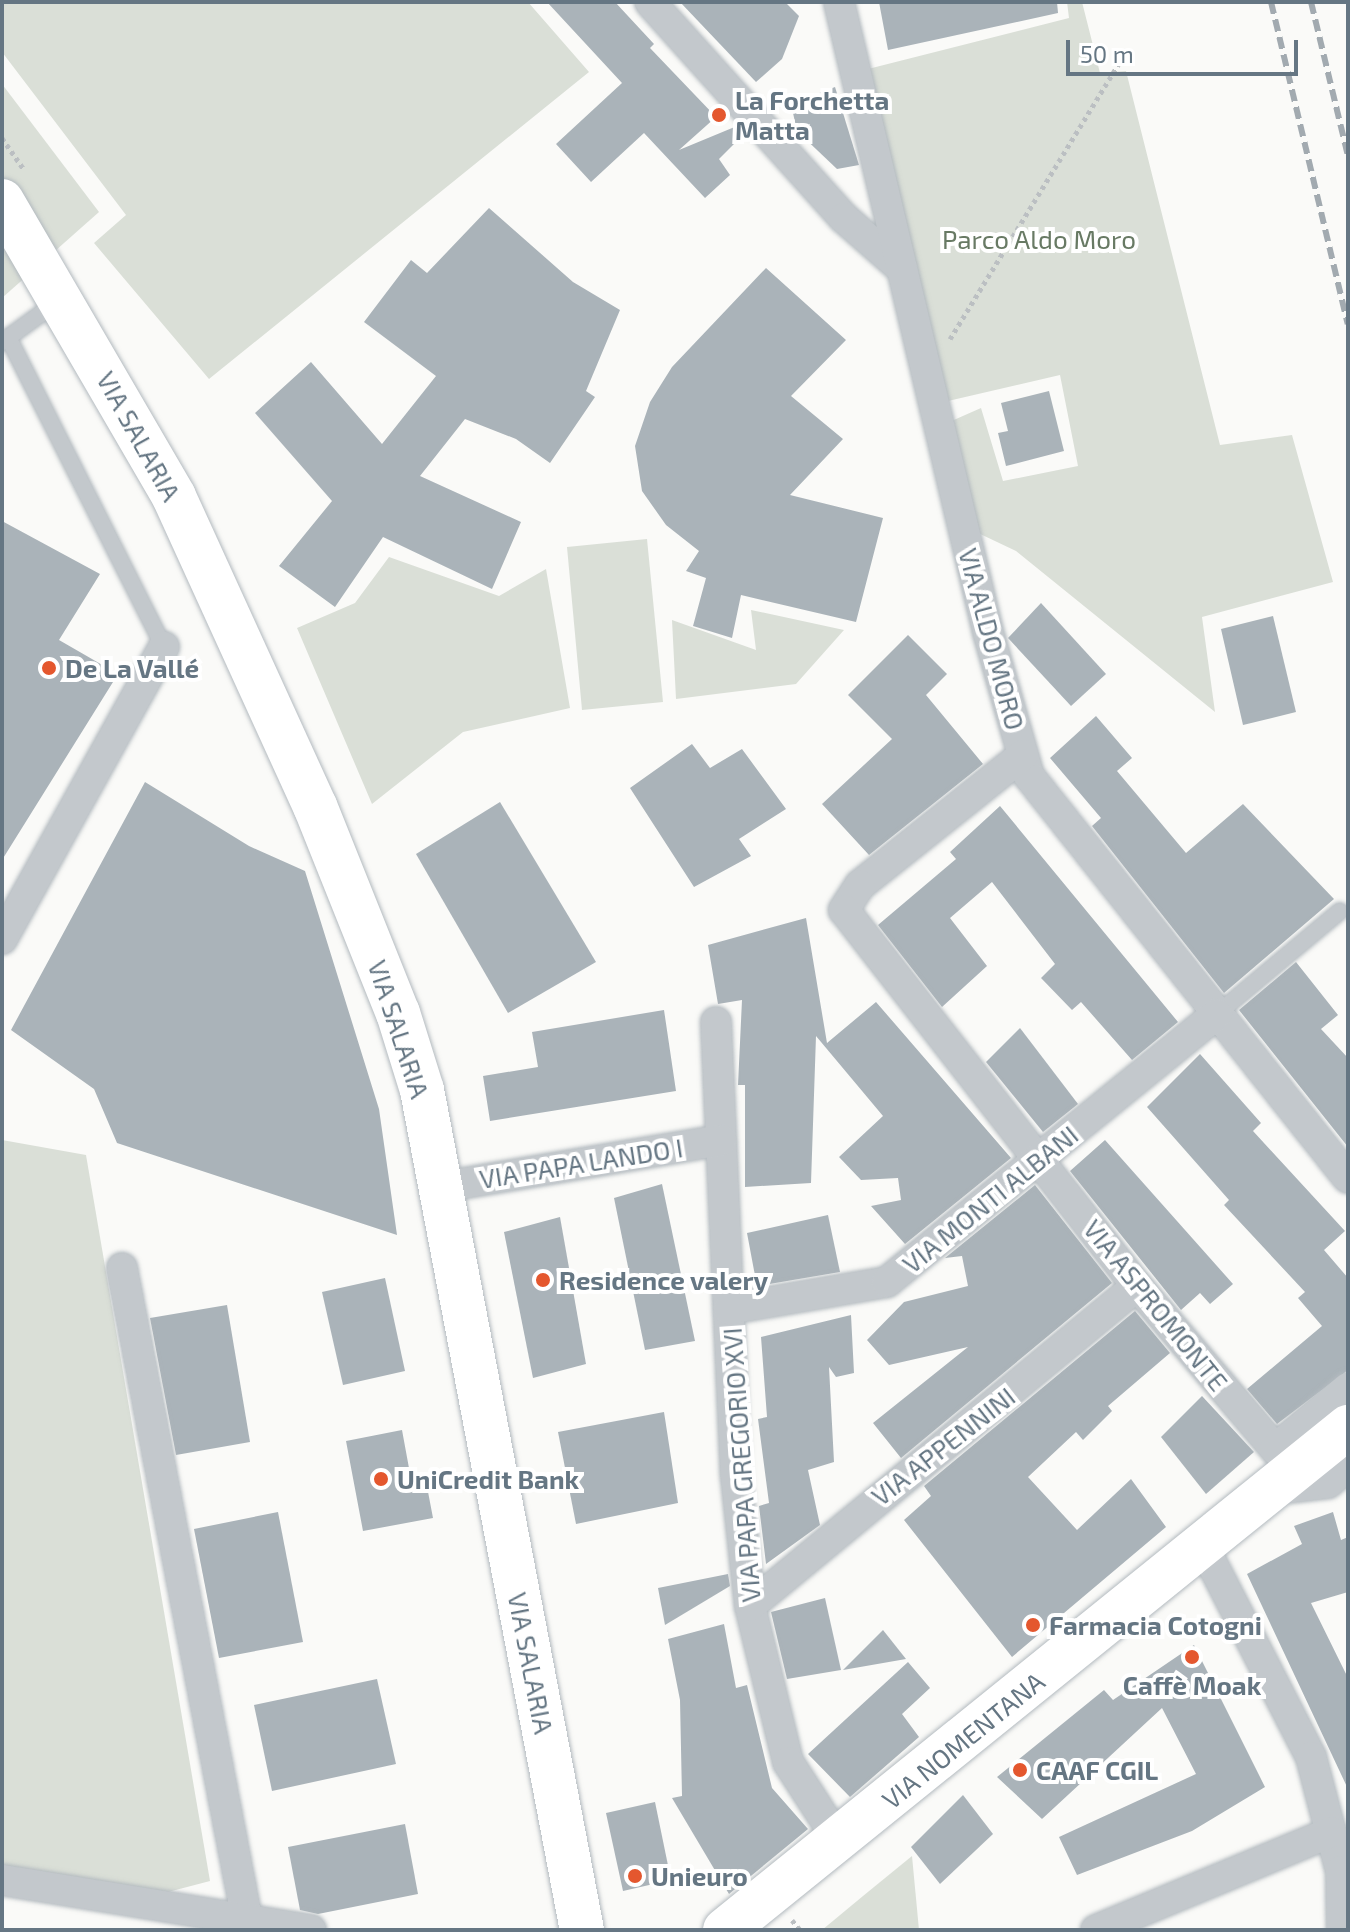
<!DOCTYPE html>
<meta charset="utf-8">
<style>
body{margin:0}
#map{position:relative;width:1350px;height:1932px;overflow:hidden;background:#fafaf8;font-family:"Exo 2",sans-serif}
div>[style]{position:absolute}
.green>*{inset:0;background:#dadfd7}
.building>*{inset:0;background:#aab3b9}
.path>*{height:5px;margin-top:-2.5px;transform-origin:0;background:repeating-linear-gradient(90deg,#bbbfc2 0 4px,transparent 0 8px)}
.roads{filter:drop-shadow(0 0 2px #b3babf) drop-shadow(0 0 2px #b3babf)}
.service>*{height:16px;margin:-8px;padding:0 8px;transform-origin:8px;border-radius:8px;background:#c3c8cc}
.minor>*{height:30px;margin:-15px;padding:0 15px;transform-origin:15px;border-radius:15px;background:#c3c8cc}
.secondary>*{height:44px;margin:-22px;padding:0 22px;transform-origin:22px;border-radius:22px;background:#fff}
.rail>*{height:6px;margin-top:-3px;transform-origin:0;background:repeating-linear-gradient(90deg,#a2aab0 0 12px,transparent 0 18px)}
.dots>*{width:22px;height:22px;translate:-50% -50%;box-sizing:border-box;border:4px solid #fff;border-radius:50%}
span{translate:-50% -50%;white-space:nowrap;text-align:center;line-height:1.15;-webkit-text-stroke:8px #fff;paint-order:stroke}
.poi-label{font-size:26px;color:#657683;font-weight:700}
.left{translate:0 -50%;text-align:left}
.park-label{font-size:26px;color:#687a64}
.street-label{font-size:26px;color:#657683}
.frame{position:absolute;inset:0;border:4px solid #657683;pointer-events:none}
.scale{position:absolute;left:1066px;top:40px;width:232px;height:36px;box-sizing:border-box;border:4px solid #657683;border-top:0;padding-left:10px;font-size:24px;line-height:28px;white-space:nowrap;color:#657683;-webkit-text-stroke:6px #fff;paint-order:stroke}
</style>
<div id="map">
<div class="green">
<div style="clip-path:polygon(2px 2px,528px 2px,589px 72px,209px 379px,94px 243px,126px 215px,2px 52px)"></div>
<div style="clip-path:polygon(1067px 2px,1082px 2px,1100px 73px,1126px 71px,1220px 445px,1292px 435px,1333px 582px,1202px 617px,1215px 712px,1016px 551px,976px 532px,947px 423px,981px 408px,1003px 481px,1078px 466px,1060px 375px,948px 401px,868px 69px,1069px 18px)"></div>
<div style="clip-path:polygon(2px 84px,99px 212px,2px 298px)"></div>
<div style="clip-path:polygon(647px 539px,663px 702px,582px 710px,567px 547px)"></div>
<div style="clip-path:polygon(389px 557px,499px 596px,546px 569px,570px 708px,463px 732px,372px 804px,297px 628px,355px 603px)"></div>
<div style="clip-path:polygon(751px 610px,844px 630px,796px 684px,676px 699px,672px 620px,756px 650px)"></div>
<div style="clip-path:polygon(2px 1140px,86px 1155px,210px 1881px,168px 1892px,2px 1865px)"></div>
<div style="clip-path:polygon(912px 1856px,919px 1930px,822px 1930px,863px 1896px)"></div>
</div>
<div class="building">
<div style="clip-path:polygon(547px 2px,615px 2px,654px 44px,650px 48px,716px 117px,679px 150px,737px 126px,744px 134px,719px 159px,730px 175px,705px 198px,644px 133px,591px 182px,556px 144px,622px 83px)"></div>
<div style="clip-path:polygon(680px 2px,785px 2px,799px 16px,782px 59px,756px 82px)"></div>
<div style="clip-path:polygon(879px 2px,1057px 2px,1058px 13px,888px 50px)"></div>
<div style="clip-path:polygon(835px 87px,859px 165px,837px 169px,797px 131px,791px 104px)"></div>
<div style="clip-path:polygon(489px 208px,573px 282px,620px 310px,586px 391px,595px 397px,550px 463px,516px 439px,465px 419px,420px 476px,521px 522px,492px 589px,383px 537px,335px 607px,279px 566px,332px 501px,255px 413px,311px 362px,382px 444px,436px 376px,364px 322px,411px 260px,427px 273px)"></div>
<div style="clip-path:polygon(766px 268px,846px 340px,791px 396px,843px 439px,790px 495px,883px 518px,856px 622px,741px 595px,732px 638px,693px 626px,706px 578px,686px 571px,699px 551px,666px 525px,642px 491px,635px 446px,650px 402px,672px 367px)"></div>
<div style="clip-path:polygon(1049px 391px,1064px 451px,1006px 466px,998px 433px,1008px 431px,1001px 403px)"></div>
<div style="clip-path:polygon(2px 521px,100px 574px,59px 640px,118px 674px,2px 860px)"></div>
<div style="clip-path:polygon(1041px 603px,1106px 674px,1071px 706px,1008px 638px)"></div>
<div style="clip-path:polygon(1273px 616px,1296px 712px,1243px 725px,1221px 629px)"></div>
<div style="clip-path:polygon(908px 635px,947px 674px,926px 695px,983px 764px,869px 855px,822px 804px,892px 739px,848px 695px)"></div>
<div style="clip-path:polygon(1096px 716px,1132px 758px,1117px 771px,1186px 853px,1243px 804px,1334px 899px,1224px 993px,1092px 826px,1101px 818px,1050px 758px)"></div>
<div style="clip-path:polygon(692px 744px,710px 768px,742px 749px,786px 809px,739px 839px,751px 856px,694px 887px,630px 788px)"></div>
<div style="clip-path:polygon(145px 782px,249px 846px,305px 871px,379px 1109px,397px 1235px,117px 1143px,94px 1089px,11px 1030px)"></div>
<div style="clip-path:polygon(500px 802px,596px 962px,508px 1013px,416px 854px)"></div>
<div style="clip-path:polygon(1000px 806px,1178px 1022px,1132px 1060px,1081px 1002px,1072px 1010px,1041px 978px,1055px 964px,992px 882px,950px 918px,987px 966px,942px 1007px,878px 925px,956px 859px,950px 852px)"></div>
<div style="clip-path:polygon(806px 918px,827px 1043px,876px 1002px,1011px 1158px,905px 1244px,871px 1206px,901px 1200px,898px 1178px,861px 1180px,839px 1157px,883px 1116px,816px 1036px,811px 1183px,745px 1187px,745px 1085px,738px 1085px,742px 1000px,718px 1004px,708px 945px)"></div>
<div style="clip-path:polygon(1296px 962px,1338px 1015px,1321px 1029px,1348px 1058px,1348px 1147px,1239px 1010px)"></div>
<div style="clip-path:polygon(664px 1010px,676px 1091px,490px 1121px,483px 1076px,538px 1067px,532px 1032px)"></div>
<div style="clip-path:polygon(1020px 1028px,1078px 1104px,1043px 1132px,986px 1062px)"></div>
<div style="clip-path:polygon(1200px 1054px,1261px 1123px,1253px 1131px,1345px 1231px,1324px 1250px,1348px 1278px,1348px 1370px,1277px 1424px,1247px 1389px,1322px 1326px,1298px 1298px,1305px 1292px,1224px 1205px,1229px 1200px,1147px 1107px)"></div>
<div style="clip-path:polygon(1105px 1140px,1233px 1284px,1210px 1304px,1200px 1293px,1181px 1310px,1070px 1171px)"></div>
<div style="clip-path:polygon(662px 1184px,695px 1341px,645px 1350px,614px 1198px)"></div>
<div style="clip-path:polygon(1035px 1185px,1112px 1283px,901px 1458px,873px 1423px,968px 1347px,889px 1365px,867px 1340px,904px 1302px,968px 1286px,962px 1256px,945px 1258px)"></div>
<div style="clip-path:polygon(828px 1215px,840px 1272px,757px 1286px,747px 1233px)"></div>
<div style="clip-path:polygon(560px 1217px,586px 1364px,533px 1378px,504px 1232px)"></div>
<div style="clip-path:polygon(385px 1278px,405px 1371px,343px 1385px,322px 1292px)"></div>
<div style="clip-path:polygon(227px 1305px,250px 1442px,176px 1455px,150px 1318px)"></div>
<div style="clip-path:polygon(1135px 1311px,1170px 1353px,1108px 1406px,1112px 1411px,1083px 1440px,1076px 1432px,1028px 1477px,1077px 1530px,1131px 1479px,1166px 1527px,1012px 1657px,904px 1520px,931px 1496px,924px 1486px)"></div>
<div style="clip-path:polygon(851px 1315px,854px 1373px,836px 1377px,829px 1367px,834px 1462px,808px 1470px,820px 1525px,766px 1564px,759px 1506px,769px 1503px,758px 1419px,767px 1417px,761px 1337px)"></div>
<div style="clip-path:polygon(1202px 1396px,1254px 1452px,1206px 1494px,1161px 1437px)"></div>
<div style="clip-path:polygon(664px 1412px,678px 1503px,576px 1524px,558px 1432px)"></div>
<div style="clip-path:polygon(402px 1430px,411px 1479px,425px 1476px,433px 1518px,363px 1531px,346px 1441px)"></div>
<div style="clip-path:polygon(278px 1512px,303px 1642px,219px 1658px,194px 1529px)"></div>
<div style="clip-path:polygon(1333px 1512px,1341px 1540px,1348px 1537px,1348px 1592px,1311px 1603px,1348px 1678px,1348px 1789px,1247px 1574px,1302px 1544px,1294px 1526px)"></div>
<div style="clip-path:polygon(728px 1574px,730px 1586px,665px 1625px,658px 1588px)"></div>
<div style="clip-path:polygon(825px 1598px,841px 1670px,787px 1679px,771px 1612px)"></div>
<div style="clip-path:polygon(724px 1624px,736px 1688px,747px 1685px,772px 1788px,808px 1829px,729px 1894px,672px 1798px,682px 1796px,680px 1700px,668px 1639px)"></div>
<div style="clip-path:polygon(883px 1630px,906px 1659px,843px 1670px)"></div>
<div style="clip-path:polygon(1194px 1645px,1265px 1787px,1192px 1831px,1077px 1875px,1059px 1837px,1196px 1774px,1162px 1708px,1042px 1819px,997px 1777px,1104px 1690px,1113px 1700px)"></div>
<div style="clip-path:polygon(908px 1662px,930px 1688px,902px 1714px,919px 1737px,850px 1797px,808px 1754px)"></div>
<div style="clip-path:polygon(377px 1679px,396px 1764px,272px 1791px,254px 1705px)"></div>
<div style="clip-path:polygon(963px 1795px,993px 1834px,940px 1884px,911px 1847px)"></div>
<div style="clip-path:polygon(655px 1802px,671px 1880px,623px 1891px,606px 1813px)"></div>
<div style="clip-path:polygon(405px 1824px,418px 1894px,318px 1914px,300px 1910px,288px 1847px)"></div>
</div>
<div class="path">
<div style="left:2px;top:138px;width:39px;rotate:55deg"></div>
<div style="left:950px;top:339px;width:324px;rotate:-58.5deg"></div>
<div style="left:792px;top:1920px;width:13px;rotate:51deg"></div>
</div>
<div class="roads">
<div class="service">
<div style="left:8px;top:337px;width:347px;rotate:63.3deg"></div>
<div style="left:2px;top:342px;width:68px;rotate:-36deg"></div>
<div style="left:1217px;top:1014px;width:160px;rotate:-39.9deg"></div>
</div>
<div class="minor">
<div style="left:650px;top:2px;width:290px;rotate:48.1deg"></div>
<div style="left:844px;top:218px;width:77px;rotate:41.3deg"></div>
<div style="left:839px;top:2px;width:647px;rotate:76.69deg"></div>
<div style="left:988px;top:632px;width:150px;rotate:74.1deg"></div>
<div style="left:1029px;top:776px;width:513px;rotate:51.57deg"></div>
<div style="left:1023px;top:755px;width:208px;rotate:141.4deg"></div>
<div style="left:860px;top:885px;width:30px;rotate:123deg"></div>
<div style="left:844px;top:910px;width:477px;rotate:52.1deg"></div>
<div style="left:1137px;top:1286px;width:214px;rotate:49.7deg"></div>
<div style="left:2px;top:939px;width:334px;rotate:-61deg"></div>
<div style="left:716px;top:1022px;width:454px;rotate:87.5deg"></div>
<div style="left:736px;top:1476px;width:131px;rotate:83.9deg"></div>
<div style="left:750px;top:1606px;width:161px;rotate:76.3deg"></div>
<div style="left:788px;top:1762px;width:94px;rotate:57.2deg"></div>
<div style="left:441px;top:1187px;width:284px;rotate:-9.5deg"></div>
<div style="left:122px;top:1268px;width:674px;rotate:79.14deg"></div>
<div style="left:729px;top:1309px;width:160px;rotate:-9.7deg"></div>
<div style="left:887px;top:1282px;width:425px;rotate:-39.1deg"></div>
<div style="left:1275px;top:1449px;width:95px;rotate:-39.9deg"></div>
<div style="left:1269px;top:1490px;width:59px;rotate:-6.8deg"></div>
<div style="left:1328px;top:1483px;width:26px;rotate:-40deg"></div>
<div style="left:1202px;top:1544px;width:239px;rotate:62.9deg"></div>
<div style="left:1311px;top:1757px;width:118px;rotate:75.3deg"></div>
<div style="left:1341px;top:1871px;width:59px;rotate:89deg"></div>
<div style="left:750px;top:1606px;width:502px;rotate:-39.59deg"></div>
<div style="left:2px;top:1880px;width:313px;rotate:9.2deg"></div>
<div style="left:1096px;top:1930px;width:255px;rotate:-22.6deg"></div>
</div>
<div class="secondary">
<div style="left:2px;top:201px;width:342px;rotate:59.8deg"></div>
<div style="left:174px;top:497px;width:340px;rotate:65.5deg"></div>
<div style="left:315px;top:806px;width:223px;rotate:68.2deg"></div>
<div style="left:398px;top:1013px;width:81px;rotate:72.7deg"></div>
<div style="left:422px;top:1090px;width:855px;rotate:79.22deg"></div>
<div style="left:725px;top:1930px;width:801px;rotate:-38.92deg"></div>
</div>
</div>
<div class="rail">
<div style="left:1271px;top:2px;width:331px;rotate:76.6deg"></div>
<div style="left:1311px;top:2px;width:158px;rotate:76.5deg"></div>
</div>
<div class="dots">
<div style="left:719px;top:115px;background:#e4572e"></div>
<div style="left:49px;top:668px;background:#e4572e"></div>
<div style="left:543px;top:1280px;background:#e4572e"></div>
<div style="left:381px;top:1479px;background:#e4572e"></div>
<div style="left:1033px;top:1625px;background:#e4572e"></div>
<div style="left:1192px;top:1657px;background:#e4572e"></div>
<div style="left:1020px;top:1770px;background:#e4572e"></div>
<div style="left:635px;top:1876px;background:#e4572e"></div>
</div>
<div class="poi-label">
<span class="left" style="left:735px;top:115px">La Forchetta<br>Matta</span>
<span class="left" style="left:65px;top:668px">De La Vallé</span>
<span class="left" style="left:559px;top:1280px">Residence valery</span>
<span class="left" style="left:397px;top:1479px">UniCredit Bank</span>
<span class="left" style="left:1049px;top:1625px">Farmacia Cotogni</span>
<span style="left:1192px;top:1685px">Caffè Moak</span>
<span class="left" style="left:1036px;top:1770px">CAAF CGIL</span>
<span class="left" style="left:651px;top:1876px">Unieuro</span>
</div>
<div class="park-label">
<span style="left:1039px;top:239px">Parco Aldo Moro</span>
</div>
<div class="street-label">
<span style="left:139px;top:436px;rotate:61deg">VIA SALARIA</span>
<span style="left:992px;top:639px;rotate:75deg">VIA ALDO MORO</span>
<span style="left:399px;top:1029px;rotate:72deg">VIA SALARIA</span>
<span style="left:581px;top:1163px;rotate:-9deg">VIA PAPA LANDO I</span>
<span style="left:990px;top:1199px;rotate:-39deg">VIA MONTI ALBANI</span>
<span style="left:1156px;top:1305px;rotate:51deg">VIA ASPROMONTE</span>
<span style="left:943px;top:1446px;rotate:-38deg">VIA APPENNINI</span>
<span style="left:741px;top:1465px;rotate:-94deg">VIA PAPA GREGORIO XVI</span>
<span style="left:531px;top:1663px;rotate:79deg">VIA SALARIA</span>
<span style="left:963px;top:1740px;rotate:-39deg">VIA NOMENTANA</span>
</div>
<div class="frame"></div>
<div class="scale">50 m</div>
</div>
